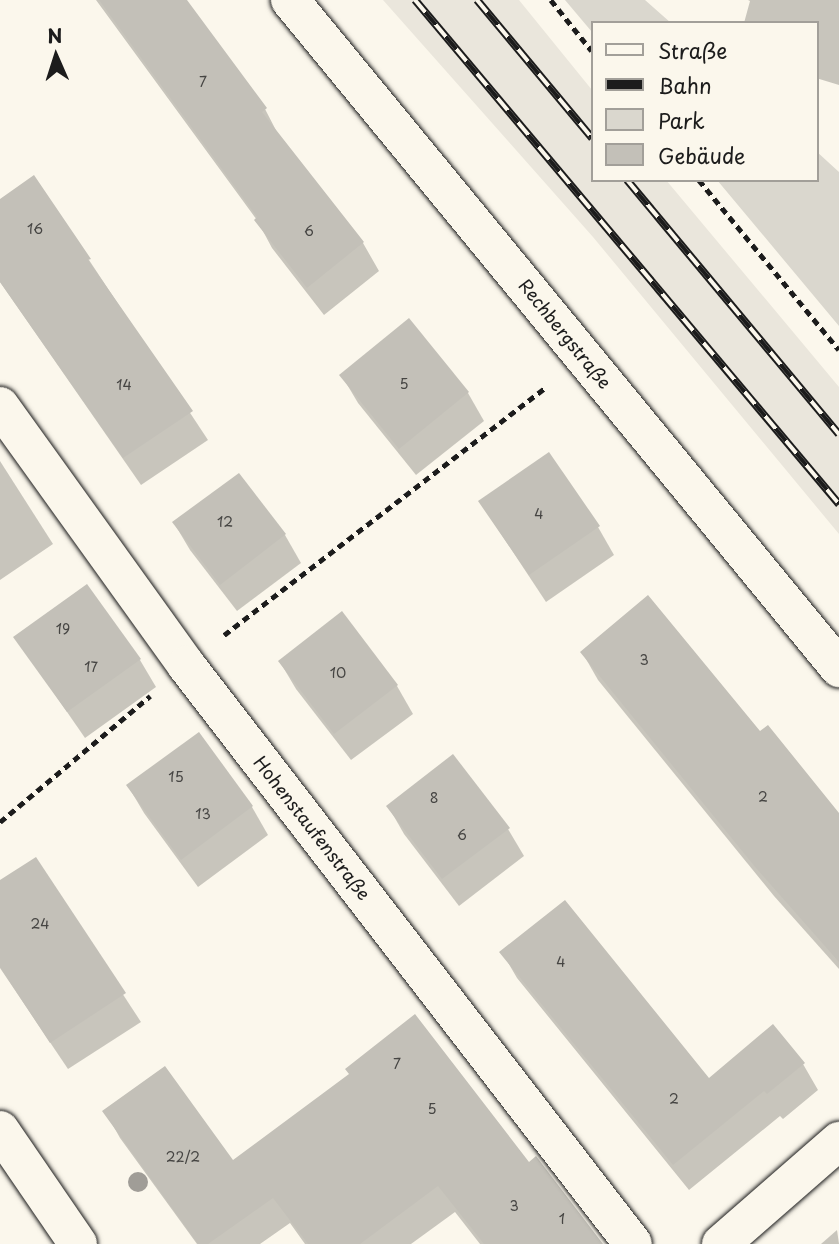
<!DOCTYPE html>
<meta charset="utf-8">
<style>
body{margin:0}
#map{position:relative;width:839px;height:1244px;overflow:hidden;background:#fbf7ec;font-family:"Playpen Sans",sans-serif}
div>[style]{position:absolute}
.built>*{inset:0;background:#eae6dc}
.green>*{inset:0;background:#dad7ce}
.shadow>*{inset:0;background:#0003}
.building>*{inset:0;background:#c3c0b8}
.path>*{height:4.5px;margin-top:-2.25px;transform-origin:0;background:repeating-linear-gradient(90deg,#1c1c1c 0 7px,transparent 0 12px)}
.roads{filter:drop-shadow(0 0 2px #1c1c1c) drop-shadow(0 0 2px #1c1c1c)}
.minor>*{height:38px;margin:-19px;padding:0 19px;transform-origin:19px;border-radius:19px;background:#fbf7ec}
.rail>*{height:8px;margin-top:-4px;transform-origin:0;background:repeating-linear-gradient(90deg,#fbf7ec 0 16px,#1c1c1c 0 32px);box-sizing:border-box;border-block:2px solid #1c1c1c}
.trees>*{width:20px;height:20px;margin:-10px;border-radius:50%;background:#a09d97}
span{translate:-50% -50%;white-space:nowrap;text-align:center;line-height:1.15;-webkit-text-stroke:5px #fbf7ec;paint-order:stroke}
.number-label{font-size:14px;color:#464543}
.number-label span{-webkit-text-stroke-width:0}
.street-label{font-size:18px;color:#1c1c1c}
.legend{position:absolute;left:591px;top:21px;width:228px;height:161px;box-sizing:border-box;background:#fbf7ec;border:2px solid #a29f99;margin:0;padding:9px 12px;list-style:none;font-size:21px;color:#1c1c1c}
.legend li{display:flex;align-items:center;gap:14px;height:35px}
.legend b{width:35px;border:2px solid #a29f99}
.north{position:absolute;left:21px;top:21px;width:70px;height:70px;-webkit-text-stroke:5px #fbf7ec;paint-order:stroke;rotate:357deg;font-size:19px;font-weight:700;line-height:28px;text-align:center;color:#1c1c1c}
.north::after{content:'';display:block;margin:auto;width:24px;height:32px;background:#1c1c1c;clip-path:polygon(50% 0,100% 100%,50% 72%,0 100%)}
</style>
<div id="map">
<div class="built">
<div style="clip-path:polygon(383px 0,519px 0,592px 90px,592px 180px,666px 180px,839px 387px,839px 534px,593px 237px)"></div>
</div>
<div class="green">
<div style="clip-path:polygon(565px 0,645px 0,671px 23px,592px 23px,592px 32px)"></div>
<div style="clip-path:polygon(816px 151px,839px 172px,839px 326px,717px 180px,816px 180px)"></div>
</div>
<div class="shadow">
<div style="clip-path:polygon(96px 0,185px 0,265px 109px,280px 138px,363px 243px,379px 271px,324px 315px,272px 248px,257px 220px)"></div>
<div style="clip-path:polygon(748px 0,839px 0,839px 85px,816px 78px,816px 23px,744px 23px,750px 1px)"></div>
<div style="clip-path:polygon(0 201px,89px 260px,208px 440px,141px 485px,0 282px)"></div>
<div style="clip-path:polygon(409px 321px,468px 393px,484px 421px,416px 475px,358px 403px,342px 376px)"></div>
<div style="clip-path:polygon(0 461px,53px 544px,0 580px)"></div>
<div style="clip-path:polygon(480px 502px,598px 527px,614px 555px,546px 602px)"></div>
<div style="clip-path:polygon(174px 523px,285px 535px,301px 563px,237px 611px,190px 550px)"></div>
<div style="clip-path:polygon(341px 614px,397px 686px,413px 714px,351px 760px,296px 689px,280px 662px)"></div>
<div style="clip-path:polygon(16px 638px,140px 660px,156px 687px,85px 738px)"></div>
<div style="clip-path:polygon(582px 652px,760px 733px,839px 816px,839px 969px,774px 896px,598px 680px)"></div>
<div style="clip-path:polygon(199px 735px,252px 807px,268px 835px,198px 887px,144px 813px,128px 786px)"></div>
<div style="clip-path:polygon(388px 806px,508px 829px,524px 856px,459px 906px,404px 834px)"></div>
<div style="clip-path:polygon(35px 860px,141px 1022px,68px 1069px,0 968px,0 882px)"></div>
<div style="clip-path:polygon(502px 952px,709px 1080px,803px 1064px,818px 1090px,783px 1119px,780px 1116px,689px 1190px,517px 978px)"></div>
<div style="clip-path:polygon(105px 1111px,233px 1162px,528px 1164px,600px 1244px,480px 1244px,455px 1212px,411px 1244px,305px 1244px,290px 1223px,260px 1244px,197px 1244px,120px 1138px)"></div>
<div style="clip-path:polygon(837px 1230px,839px 1244px,821px 1244px)"></div>
</div>
<div class="building">
<div style="clip-path:polygon(99px 0,187px 0,267px 108px,262px 112px,364px 242px,307px 288px,254px 220px,257px 217px)"></div>
<div style="clip-path:polygon(34px 175px,91px 259px,88px 260px,193px 411px,123px 458px,0 282px,0 199px)"></div>
<div style="clip-path:polygon(409px 318px,469px 392px,399px 449px,339px 375px)"></div>
<div style="clip-path:polygon(549px 452px,600px 526px,529px 575px,478px 501px)"></div>
<div style="clip-path:polygon(239px 473px,286px 534px,220px 585px,172px 522px)"></div>
<div style="clip-path:polygon(87px 584px,141px 659px,67px 712px,13px 637px)"></div>
<div style="clip-path:polygon(648px 595px,760px 731px,768px 725px,839px 813px,839px 962px,756px 868px,580px 652px)"></div>
<div style="clip-path:polygon(342px 611px,398px 685px,334px 734px,278px 661px)"></div>
<div style="clip-path:polygon(199px 732px,253px 806px,181px 860px,126px 785px)"></div>
<div style="clip-path:polygon(453px 754px,510px 828px,442px 879px,386px 806px)"></div>
<div style="clip-path:polygon(36px 857px,126px 993px,50px 1043px,0 967px,0 880px)"></div>
<div style="clip-path:polygon(565px 900px,709px 1078px,773px 1024px,805px 1063px,767px 1094px,764px 1091px,673px 1165px,499px 952px)"></div>
<div style="clip-path:polygon(415px 1014px,529px 1162px,536px 1156px,603px 1244px,484px 1244px,438px 1186px,360px 1244px,308px 1244px,273px 1198px,208px 1244px,198px 1244px,102px 1111px,165px 1066px,233px 1160px,349px 1074px,345px 1069px)"></div>
</div>
<div class="path">
<div style="left:551px;top:0;width:65px;rotate:51.2deg"></div>
<div style="left:699px;top:180px;width:220px;rotate:50.5deg"></div>
<div style="left:224px;top:635px;width:404px;rotate:-37.6deg"></div>
<div style="left:0;top:822px;width:196px;rotate:-40deg"></div>
</div>
<div class="roads">
<div class="minor">
<div style="left:290px;top:0;width:865px;rotate:50.58deg"></div>
<div style="left:0;top:406px;width:319px;rotate:54.3deg"></div>
<div style="left:186px;top:665px;width:731px;rotate:52.33deg"></div>
<div style="left:0;top:1130px;width:138px;rotate:55.6deg"></div>
<div style="left:721px;top:1244px;width:157px;rotate:-41.1deg"></div>
</div>
</div>
<div class="rail">
<div style="left:415px;top:0;width:659px;rotate:49.93deg"></div>
<div style="left:477px;top:0;width:180px;rotate:50.2deg"></div>
<div style="left:627px;top:180px;width:331px;rotate:50.2deg"></div>
</div>
<div class="trees">
<div style="left:138px;top:1182px"></div>
</div>
<div class="number-label">
<span style="left:203px;top:82px">7</span>
<span style="left:35px;top:229px">16</span>
<span style="left:309px;top:231px">6</span>
<span style="left:404px;top:384px">5</span>
<span style="left:124px;top:385px">14</span>
<span style="left:539px;top:514px">4</span>
<span style="left:225px;top:522px">12</span>
<span style="left:63px;top:629px">19</span>
<span style="left:644px;top:660px">3</span>
<span style="left:91px;top:667px">17</span>
<span style="left:338px;top:673px">10</span>
<span style="left:176px;top:777px">15</span>
<span style="left:763px;top:797px">2</span>
<span style="left:434px;top:798px">8</span>
<span style="left:203px;top:814px">13</span>
<span style="left:462px;top:835px">6</span>
<span style="left:40px;top:924px">24</span>
<span style="left:561px;top:962px">4</span>
<span style="left:397px;top:1064px">7</span>
<span style="left:674px;top:1099px">2</span>
<span style="left:432px;top:1109px">5</span>
<span style="left:183px;top:1157px">22/2</span>
<span style="left:514px;top:1206px">3</span>
<span style="left:562px;top:1219px">1</span>
</div>
<div class="street-label">
<span style="left:565px;top:334px;rotate:51deg">Rechbergstraße</span>
<span style="left:312px;top:828px;rotate:52deg">Hohenstaufenstraße</span>
</div>
<ul class="legend">
<li><b style="height:9px;background:#fbf7ec"></b>Straße</li>
<li><b style="height:9px;background:#1c1c1c"></b>Bahn</li>
<li><b style="height:19px;background:#dad7ce"></b>Park</li>
<li><b style="height:19px;background:#c3c0b8"></b>Gebäude</li>
</ul>
<div class="north">N</div>
</div>
